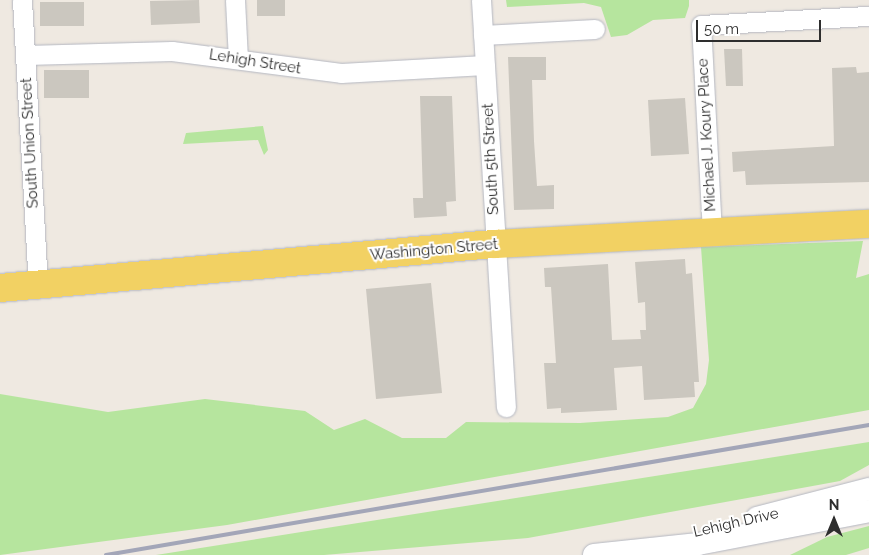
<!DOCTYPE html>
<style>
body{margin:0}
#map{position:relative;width:869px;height:555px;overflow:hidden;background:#efe9e1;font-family:Raleway,sans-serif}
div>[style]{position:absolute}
.green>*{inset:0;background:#b6e59e}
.building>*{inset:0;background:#cbc7bf}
.roads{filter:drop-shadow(0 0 1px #b4b7c1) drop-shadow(0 0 1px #b4b7c1)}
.minor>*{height:19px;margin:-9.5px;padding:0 9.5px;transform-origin:9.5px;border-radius:9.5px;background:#fff}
.tertiary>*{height:22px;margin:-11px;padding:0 11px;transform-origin:11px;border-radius:11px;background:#fff}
.primary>*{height:28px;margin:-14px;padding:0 14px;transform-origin:14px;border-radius:14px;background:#f2d163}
.rail>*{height:4px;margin:-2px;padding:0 2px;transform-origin:2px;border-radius:2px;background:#a3a6b8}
span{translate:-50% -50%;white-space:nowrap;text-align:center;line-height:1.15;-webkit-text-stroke:4px #fff;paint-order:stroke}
.street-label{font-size:15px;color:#2e2e2e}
.north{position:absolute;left:809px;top:495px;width:50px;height:50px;-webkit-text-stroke:4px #fff;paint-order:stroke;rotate:0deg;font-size:14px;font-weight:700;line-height:20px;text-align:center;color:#2e2e2e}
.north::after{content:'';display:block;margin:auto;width:18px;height:22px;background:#2e2e2e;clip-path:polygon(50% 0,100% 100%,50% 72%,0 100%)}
.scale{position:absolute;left:696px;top:20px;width:125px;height:22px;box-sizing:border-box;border:2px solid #2e2e2e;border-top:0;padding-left:6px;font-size:15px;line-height:18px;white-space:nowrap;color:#2e2e2e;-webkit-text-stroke:4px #fff;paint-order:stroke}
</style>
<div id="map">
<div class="green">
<div style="clip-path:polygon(506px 0,689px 0,689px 6px,685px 18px,653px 20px,627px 35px,611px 37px,601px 7px,584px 3px,507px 7px)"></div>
<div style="clip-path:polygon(263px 126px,268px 150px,264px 155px,258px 140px,183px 144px,186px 133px)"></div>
<div style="clip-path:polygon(863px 241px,856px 278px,869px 274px,869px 410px,227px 525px,0 555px,0 394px,108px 412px,205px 399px,305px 411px,334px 430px,365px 419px,402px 438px,446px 438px,466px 422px,580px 423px,668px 417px,693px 408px,706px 384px,709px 360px,701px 247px)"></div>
<div style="clip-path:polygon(869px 442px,869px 465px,840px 481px,528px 538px,324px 555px,156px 555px)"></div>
<div style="clip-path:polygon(869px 526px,869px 548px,846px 555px,790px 555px,827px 537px)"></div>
</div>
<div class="building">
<div style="clip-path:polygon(199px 0,200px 23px,151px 25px,150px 1px)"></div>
<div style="clip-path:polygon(257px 0,285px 0,285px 16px,257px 16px)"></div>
<div style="clip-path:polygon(40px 2px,84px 2px,84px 26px,40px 26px)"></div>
<div style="clip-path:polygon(724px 49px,742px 49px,743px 86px,726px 86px)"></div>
<div style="clip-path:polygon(508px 57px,546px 57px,546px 80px,532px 80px,534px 141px,537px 186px,554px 185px,554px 209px,514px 210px)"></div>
<div style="clip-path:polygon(856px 67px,857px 73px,869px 72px,869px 182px,746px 185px,745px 171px,733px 172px,732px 152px,834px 146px,832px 68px)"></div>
<div style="clip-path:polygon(44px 70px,89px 70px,89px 98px,44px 98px)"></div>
<div style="clip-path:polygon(420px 96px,452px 96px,456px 201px,446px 202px,447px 216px,414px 218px,413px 198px,423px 198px)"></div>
<div style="clip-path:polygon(685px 98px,689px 154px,651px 156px,648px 100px)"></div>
<div style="clip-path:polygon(685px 259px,686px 274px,692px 273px,699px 382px,694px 382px,695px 397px,644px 400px,642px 366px,614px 368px,617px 410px,561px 413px,561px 408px,547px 409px,544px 363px,556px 363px,551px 287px,545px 287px,544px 268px,608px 264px,612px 340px,641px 339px,640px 330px,646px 330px,645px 302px,638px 303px,635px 262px)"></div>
<div style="clip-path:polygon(431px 283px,442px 393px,376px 399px,366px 289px)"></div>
</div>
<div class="roads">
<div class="minor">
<div style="left:22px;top:0;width:286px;rotate:86.8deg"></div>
<div style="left:235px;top:0;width:59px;rotate:87.1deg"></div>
<div style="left:481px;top:0;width:408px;rotate:86.5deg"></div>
<div style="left:483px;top:35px;width:112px;rotate:-3.1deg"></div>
<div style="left:26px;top:55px;width:146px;rotate:-1.6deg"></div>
<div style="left:172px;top:51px;width:170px;rotate:7.4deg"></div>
<div style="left:341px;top:73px;width:144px;rotate:-3.2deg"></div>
<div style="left:712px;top:233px;width:208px;rotate:-93deg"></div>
<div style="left:701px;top:25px;width:168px;rotate:-3.1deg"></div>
</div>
<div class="tertiary">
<div style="left:757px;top:518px;width:116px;rotate:-14.5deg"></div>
<div style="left:594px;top:555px;width:105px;rotate:-6deg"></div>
<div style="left:698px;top:544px;width:174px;rotate:-10.9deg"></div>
</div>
<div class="primary">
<div style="left:0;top:288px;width:498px;rotate:-5.1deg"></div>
<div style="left:496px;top:244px;width:374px;rotate:-3.1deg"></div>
</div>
</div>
<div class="rail">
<div style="left:106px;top:555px;width:774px;rotate:-9.67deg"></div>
</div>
<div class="street-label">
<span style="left:255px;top:62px;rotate:9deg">Lehigh Street</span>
<span style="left:707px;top:135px;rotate:-93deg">Michael J. Koury Place</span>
<span style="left:30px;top:143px;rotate:-93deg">South Union Street</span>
<span style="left:491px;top:159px;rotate:-93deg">South 5th Street</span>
<span style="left:434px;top:250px;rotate:-5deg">Washington Street</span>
<span style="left:736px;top:523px;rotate:-13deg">Lehigh Drive</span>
</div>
<div class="north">N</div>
<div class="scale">50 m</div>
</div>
